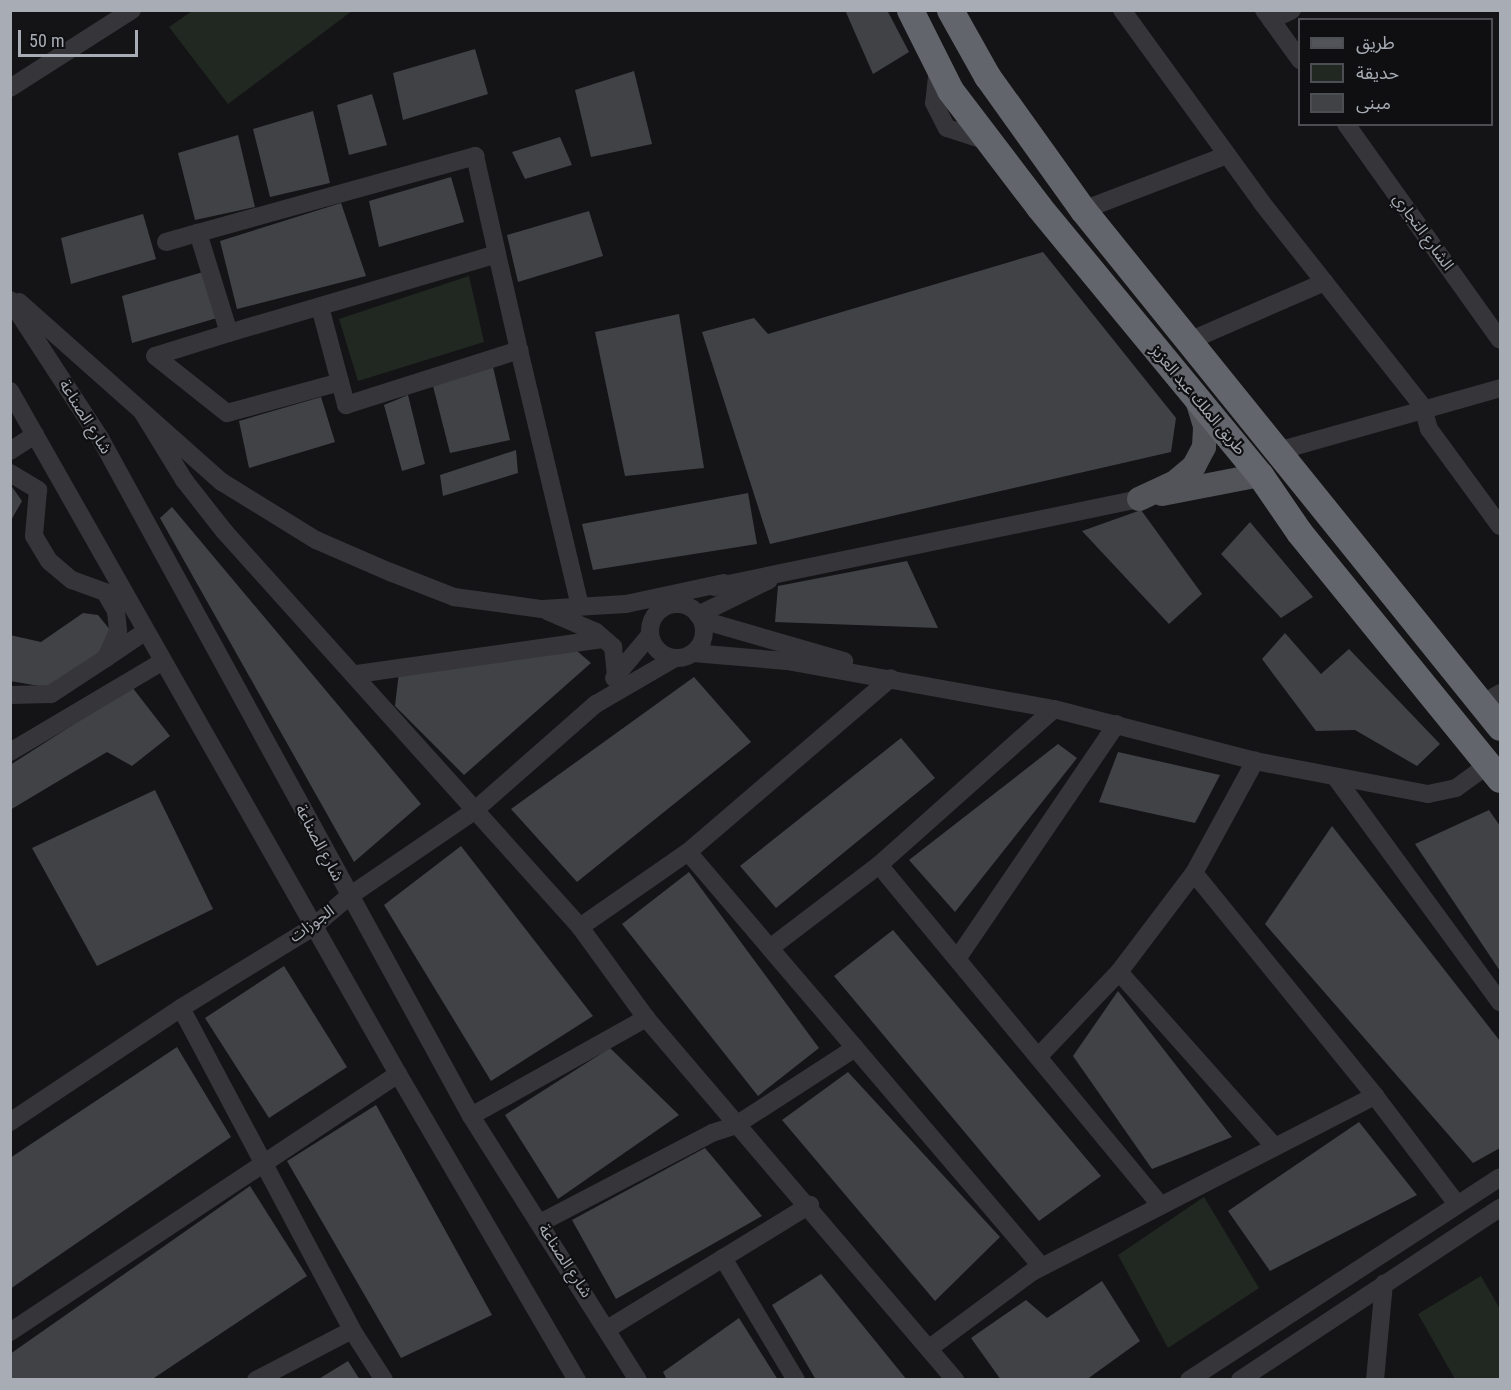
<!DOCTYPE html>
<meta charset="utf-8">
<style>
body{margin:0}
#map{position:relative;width:1511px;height:1390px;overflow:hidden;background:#141416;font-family:"Roboto Condensed","Noto Sans Arabic",sans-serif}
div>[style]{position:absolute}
.green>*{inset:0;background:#212821}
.building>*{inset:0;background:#414246}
.minor>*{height:18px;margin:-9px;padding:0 9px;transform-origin:9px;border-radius:9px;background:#36363a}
.minor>.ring{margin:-9px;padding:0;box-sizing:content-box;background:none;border:18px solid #36363a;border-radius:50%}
.major>*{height:24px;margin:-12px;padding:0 12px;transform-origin:12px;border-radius:12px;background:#525459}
.highway>*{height:27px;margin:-13.5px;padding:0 13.5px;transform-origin:13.5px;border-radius:13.5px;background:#62656b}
span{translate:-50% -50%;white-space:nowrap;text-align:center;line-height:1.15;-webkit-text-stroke:4.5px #0f0f11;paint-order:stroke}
.street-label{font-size:16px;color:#a7acb5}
.frame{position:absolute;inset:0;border:12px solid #a7acb5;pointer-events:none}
.legend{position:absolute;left:1298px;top:18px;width:195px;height:108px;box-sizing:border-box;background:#0f0f11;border:2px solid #4c4e53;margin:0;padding:8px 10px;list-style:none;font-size:18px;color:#a7acb5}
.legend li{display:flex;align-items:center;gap:12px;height:30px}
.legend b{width:30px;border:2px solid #4c4e53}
.scale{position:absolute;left:18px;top:30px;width:120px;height:27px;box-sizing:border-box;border:3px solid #a7acb5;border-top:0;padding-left:8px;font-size:18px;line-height:21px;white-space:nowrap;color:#a7acb5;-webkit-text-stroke:4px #0f0f11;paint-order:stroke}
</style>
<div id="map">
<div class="green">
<div style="clip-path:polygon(192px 11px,192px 10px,352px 11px,228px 104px,169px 27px)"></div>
<div style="clip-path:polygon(469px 276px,484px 342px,358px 381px,339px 319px)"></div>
<div style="clip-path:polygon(1204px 1197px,1259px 1288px,1168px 1348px,1118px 1255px)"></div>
<div style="clip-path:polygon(1481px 1276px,1500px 1309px,1500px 1379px,1455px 1379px,1418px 1314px)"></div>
</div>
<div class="building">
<div style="clip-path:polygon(845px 10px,887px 10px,909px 52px,873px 74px)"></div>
<div style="clip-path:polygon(475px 49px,488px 94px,403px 120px,393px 73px)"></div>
<div style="clip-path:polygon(634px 71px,652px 144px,591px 157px,575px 90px)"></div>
<div style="clip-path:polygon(372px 94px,387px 145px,349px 155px,337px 105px)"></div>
<div style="clip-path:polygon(313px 111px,330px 183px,270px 197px,253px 129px)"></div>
<div style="clip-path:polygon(238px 135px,255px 207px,195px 220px,178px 153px)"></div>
<div style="clip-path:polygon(560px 137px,572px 165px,525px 179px,512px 152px)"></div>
<div style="clip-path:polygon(451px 177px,464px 222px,379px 247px,369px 201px)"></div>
<div style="clip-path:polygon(341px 203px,366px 276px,237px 309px,220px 241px)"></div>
<div style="clip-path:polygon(589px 211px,603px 256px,518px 282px,507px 235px)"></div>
<div style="clip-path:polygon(143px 214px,156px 259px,71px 284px,61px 238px)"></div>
<div style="clip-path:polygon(1043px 252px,1176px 418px,1171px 452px,770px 544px,702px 332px,754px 318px,768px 334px)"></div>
<div style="clip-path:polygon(203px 272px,217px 318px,132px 343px,122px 296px)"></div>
<div style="clip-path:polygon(679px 314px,704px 468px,625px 476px,595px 332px)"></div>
<div style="clip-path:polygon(493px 367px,510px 440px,450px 453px,433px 386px)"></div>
<div style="clip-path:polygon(408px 395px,425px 464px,402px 471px,384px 405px)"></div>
<div style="clip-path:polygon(321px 397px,335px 442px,249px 468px,239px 421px)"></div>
<div style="clip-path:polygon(516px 450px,518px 473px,443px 496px,440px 475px)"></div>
<div style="clip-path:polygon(10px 484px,22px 501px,10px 522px)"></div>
<div style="clip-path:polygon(748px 493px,757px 544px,593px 570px,582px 524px)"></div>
<div style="clip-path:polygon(172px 507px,421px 804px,354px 862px,160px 518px)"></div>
<div style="clip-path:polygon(1141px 510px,1202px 594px,1169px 624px,1082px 531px)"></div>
<div style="clip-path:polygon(1250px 522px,1313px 597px,1281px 618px,1221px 554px)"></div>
<div style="clip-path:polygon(907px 561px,938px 628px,775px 622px,778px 586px)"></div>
<div style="clip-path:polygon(83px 613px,98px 615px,111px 631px,108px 648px,51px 688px,10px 681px,10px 635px,41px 642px)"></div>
<div style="clip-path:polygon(1285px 633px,1321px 674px,1349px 649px,1440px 744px,1417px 766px,1355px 730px,1316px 731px,1262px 659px)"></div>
<div style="clip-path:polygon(577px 651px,591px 663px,464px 775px,395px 706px,399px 672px)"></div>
<div style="clip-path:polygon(694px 677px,751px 742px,577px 882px,511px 809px)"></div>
<div style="clip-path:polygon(132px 687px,170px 736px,132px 766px,107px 752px,10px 810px,10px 765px)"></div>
<div style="clip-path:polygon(901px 738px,935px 778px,776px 908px,740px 866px)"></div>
<div style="clip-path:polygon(1058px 744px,1077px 758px,955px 912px,909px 860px)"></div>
<div style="clip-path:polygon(1118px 752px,1220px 775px,1195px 823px,1099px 802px)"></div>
<div style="clip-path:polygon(155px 790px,213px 909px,97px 966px,32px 848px)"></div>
<div style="clip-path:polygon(1489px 810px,1500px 826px,1500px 971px,1415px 844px)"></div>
<div style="clip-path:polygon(1332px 826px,1500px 1041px,1500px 1148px,1473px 1163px,1265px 924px)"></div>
<div style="clip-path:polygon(461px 846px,593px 1016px,491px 1081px,384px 905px)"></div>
<div style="clip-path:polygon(689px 872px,819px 1048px,758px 1096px,622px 924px)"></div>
<div style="clip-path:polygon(893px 930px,1101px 1176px,1039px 1221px,834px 976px)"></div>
<div style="clip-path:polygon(284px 966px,347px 1067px,269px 1118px,205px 1018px)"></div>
<div style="clip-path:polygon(1118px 991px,1232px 1137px,1152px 1169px,1073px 1056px)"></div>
<div style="clip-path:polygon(177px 1047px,231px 1137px,10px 1289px,10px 1158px)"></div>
<div style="clip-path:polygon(610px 1048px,679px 1115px,558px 1199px,505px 1115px)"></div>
<div style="clip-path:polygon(848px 1072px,1000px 1237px,935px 1301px,782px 1120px)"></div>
<div style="clip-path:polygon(376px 1105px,492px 1315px,401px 1358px,287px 1161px)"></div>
<div style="clip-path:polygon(1359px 1122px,1417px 1195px,1270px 1271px,1228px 1211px)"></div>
<div style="clip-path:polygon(705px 1148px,762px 1216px,616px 1299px,572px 1220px)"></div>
<div style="clip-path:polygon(250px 1186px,307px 1276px,151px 1380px,10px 1380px,10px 1354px)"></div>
<div style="clip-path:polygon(821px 1274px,907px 1380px,816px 1380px,772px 1305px)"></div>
<div style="clip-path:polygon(1102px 1281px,1140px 1341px,1086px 1380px,1001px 1380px,971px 1338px,1026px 1300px,1047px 1318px)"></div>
<div style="clip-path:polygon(739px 1318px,778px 1380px,667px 1380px,663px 1372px)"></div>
<div style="clip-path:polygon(348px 1361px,360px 1380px,317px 1380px)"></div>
</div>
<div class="minor">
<div style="left:1122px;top:10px;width:238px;rotate:54deg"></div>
<div style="left:1262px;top:203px;width:260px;rotate:51.7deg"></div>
<div style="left:1423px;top:407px;width:23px;rotate:75deg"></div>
<div style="left:1429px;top:429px;width:120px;rotate:53.8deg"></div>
<div style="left:1264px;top:10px;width:62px;rotate:54.2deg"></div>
<div style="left:1271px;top:20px;width:23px;rotate:-25deg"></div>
<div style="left:938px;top:67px;width:36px;rotate:96deg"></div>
<div style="left:934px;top:103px;width:28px;rotate:63deg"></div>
<div style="left:947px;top:128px;width:45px;rotate:18deg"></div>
<div style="left:10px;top:88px;width:145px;rotate:-32.6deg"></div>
<div style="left:1346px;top:124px;width:265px;rotate:54.5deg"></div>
<div style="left:1083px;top:210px;width:154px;rotate:-20.9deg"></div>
<div style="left:166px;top:242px;width:33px;rotate:-16deg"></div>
<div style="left:497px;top:254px;width:279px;rotate:163.6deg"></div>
<div style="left:229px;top:333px;width:105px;rotate:-107.2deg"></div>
<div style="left:198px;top:233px;width:288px;rotate:-15.5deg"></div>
<div style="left:475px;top:156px;width:100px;rotate:77.3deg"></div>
<div style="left:497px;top:254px;width:98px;rotate:77.1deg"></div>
<div style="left:519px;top:350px;width:264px;rotate:76.6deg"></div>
<div style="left:10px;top:300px;width:165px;rotate:56.9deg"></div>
<div style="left:100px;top:438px;width:773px;rotate:61.31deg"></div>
<div style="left:471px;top:1116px;width:312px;rotate:57.7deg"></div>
<div style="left:19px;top:302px;width:271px;rotate:41.6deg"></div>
<div style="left:222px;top:482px;width:110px;rotate:31.7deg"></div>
<div style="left:316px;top:540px;width:81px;rotate:23.4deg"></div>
<div style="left:390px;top:572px;width:69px;rotate:21.3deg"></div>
<div style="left:454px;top:597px;width:89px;rotate:7.8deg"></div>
<div style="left:542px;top:609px;width:84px;rotate:-3.4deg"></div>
<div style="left:626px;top:604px;width:100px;rotate:-12.1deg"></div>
<div style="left:229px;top:333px;width:77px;rotate:162.7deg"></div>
<div style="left:155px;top:356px;width:92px;rotate:38.4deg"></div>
<div style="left:227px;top:413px;width:117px;rotate:-15.3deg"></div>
<div style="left:340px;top:382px;width:78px;rotate:-104.9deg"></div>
<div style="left:1189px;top:341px;width:148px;rotate:-23.5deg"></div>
<div style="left:340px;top:382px;width:24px;rotate:75deg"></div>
<div style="left:346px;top:405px;width:182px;rotate:-17.6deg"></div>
<div style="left:10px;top:391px;width:786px;rotate:60.4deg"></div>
<div style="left:398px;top:1074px;width:355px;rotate:59.7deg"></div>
<div style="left:143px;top:413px;width:79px;rotate:58.5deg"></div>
<div style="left:184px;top:480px;width:65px;rotate:51.9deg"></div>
<div style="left:224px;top:531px;width:532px;rotate:48.04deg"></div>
<div style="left:580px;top:927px;width:112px;rotate:54deg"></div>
<div style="left:646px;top:1018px;width:476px;rotate:49.5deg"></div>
<div style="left:10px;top:451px;width:30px;rotate:-33deg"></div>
<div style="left:1278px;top:451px;width:231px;rotate:-15.8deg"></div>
<div style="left:10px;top:473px;width:33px;rotate:31deg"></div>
<div style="left:38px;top:490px;width:46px;rotate:95deg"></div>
<div style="left:34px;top:536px;width:29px;rotate:59deg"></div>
<div style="left:49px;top:561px;width:30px;rotate:40deg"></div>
<div style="left:72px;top:580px;width:35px;rotate:20deg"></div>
<div style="left:105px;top:592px;width:22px;rotate:60deg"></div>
<div style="left:116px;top:611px;width:20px;rotate:84deg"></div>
<div style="left:118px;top:631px;width:30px;rotate:114deg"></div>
<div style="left:106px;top:658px;width:66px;rotate:146.8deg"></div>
<div style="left:51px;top:694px;width:41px;rotate:178.6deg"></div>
<div style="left:714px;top:587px;width:434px;rotate:-11.7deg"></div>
<div class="ring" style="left:650px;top:604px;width:36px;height:36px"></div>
<div style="left:547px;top:611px;width:53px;rotate:23.2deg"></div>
<div style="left:596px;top:632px;width:23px;rotate:41deg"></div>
<div style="left:613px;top:647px;width:28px;rotate:84deg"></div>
<div style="left:698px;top:615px;width:79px;rotate:-26.2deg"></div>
<div style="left:702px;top:620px;width:148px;rotate:16.1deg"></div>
<div style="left:693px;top:653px;width:94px;rotate:4.9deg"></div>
<div style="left:787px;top:661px;width:271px;rotate:10.2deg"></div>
<div style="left:1054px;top:709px;width:208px;rotate:14.5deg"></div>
<div style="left:1255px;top:761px;width:176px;rotate:10.8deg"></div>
<div style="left:1428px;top:794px;width:29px;rotate:-12deg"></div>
<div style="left:1456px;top:788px;width:41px;rotate:-36deg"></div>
<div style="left:106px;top:658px;width:48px;rotate:-34deg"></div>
<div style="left:357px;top:674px;width:248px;rotate:-8.1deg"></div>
<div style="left:614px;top:678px;width:56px;rotate:-50.1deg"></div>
<div style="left:1482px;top:704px;width:21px;rotate:-31deg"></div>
<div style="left:10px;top:752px;width:178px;rotate:-30.7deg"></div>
<div style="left:1336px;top:778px;width:278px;rotate:53.8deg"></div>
<div style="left:688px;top:852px;width:545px;rotate:49.54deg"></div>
<div style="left:879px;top:865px;width:442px;rotate:50.4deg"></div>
<div style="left:1194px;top:873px;width:287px;rotate:50.9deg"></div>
<div style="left:580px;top:927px;width:131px;rotate:-34.8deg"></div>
<div style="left:688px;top:852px;width:267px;rotate:-40.6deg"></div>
<div style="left:770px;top:948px;width:137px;rotate:-37.3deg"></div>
<div style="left:879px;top:865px;width:234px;rotate:-41.7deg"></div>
<div style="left:957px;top:959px;width:284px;rotate:-55.8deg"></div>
<div style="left:1119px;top:972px;width:234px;rotate:48.3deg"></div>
<div style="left:181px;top:1008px;width:365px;rotate:62deg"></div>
<div style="left:352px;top:1330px;width:59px;rotate:57.4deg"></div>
<div style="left:1038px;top:1057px;width:117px;rotate:-46.4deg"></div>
<div style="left:1119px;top:972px;width:124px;rotate:-52.9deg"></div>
<div style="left:1194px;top:873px;width:128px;rotate:-61.4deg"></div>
<div style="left:471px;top:1116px;width:201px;rotate:-29.2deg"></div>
<div style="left:10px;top:1122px;width:206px;rotate:-33.7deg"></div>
<div style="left:181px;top:1008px;width:155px;rotate:-31.5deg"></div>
<div style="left:313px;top:927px;width:46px;rotate:-40.6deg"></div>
<div style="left:348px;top:897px;width:153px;rotate:-34.3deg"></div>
<div style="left:474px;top:811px;width:162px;rotate:-41.3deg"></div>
<div style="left:596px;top:704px;width:91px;rotate:-30.2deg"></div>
<div style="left:540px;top:1223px;width:194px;rotate:-27.6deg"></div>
<div style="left:712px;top:1133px;width:25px;rotate:-18deg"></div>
<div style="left:736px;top:1125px;width:142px;rotate:-32.9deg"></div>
<div style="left:723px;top:1258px;width:142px;rotate:59.1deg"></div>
<div style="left:609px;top:1328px;width:236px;rotate:-31.5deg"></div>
<div style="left:10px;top:1332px;width:466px;rotate:-33.6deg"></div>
<div style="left:931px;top:1347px;width:126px;rotate:-36.6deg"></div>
<div style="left:1032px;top:1272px;width:386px;rotate:-27.2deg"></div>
<div style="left:1375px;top:1096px;width:136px;rotate:52.8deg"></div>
<div style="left:256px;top:1380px;width:108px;rotate:-27.5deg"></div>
<div style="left:1189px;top:1380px;width:371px;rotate:-33.1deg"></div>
<div style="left:1240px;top:1380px;width:312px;rotate:-33.5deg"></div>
<div style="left:1375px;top:1380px;width:97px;rotate:-84.7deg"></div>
</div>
<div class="major">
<div style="left:1162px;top:494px;width:100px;rotate:-11deg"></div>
<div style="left:1139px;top:499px;width:38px;rotate:-25deg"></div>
<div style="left:1174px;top:483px;width:26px;rotate:-40deg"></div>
<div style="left:1194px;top:466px;width:21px;rotate:-62deg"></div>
<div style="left:1204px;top:447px;width:21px;rotate:-87deg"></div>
<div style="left:1205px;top:426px;width:27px;rotate:-107deg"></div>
</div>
<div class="highway">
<div style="left:910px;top:10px;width:89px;rotate:63.4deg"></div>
<div style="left:950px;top:90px;width:147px;rotate:52.7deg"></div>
<div style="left:1039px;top:207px;width:347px;rotate:50.5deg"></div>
<div style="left:1260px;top:475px;width:69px;rotate:55.6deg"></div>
<div style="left:1299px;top:532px;width:318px;rotate:50.9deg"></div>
<div style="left:950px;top:10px;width:76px;rotate:60.7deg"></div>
<div style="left:987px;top:76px;width:165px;rotate:54.4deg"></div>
<div style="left:1083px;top:210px;width:664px;rotate:51.11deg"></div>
</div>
<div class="street-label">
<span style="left:1423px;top:232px;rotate:54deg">الشارع التجاري</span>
<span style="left:1198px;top:400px;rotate:50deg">طريق الملك عبد العزيز</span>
<span style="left:85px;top:417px;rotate:58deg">شارع الصناعة</span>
<span style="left:319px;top:843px;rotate:62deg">شارع الصناعة</span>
<span style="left:312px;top:924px;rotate:-36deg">الجوزات</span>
<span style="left:565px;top:1261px;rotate:57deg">شارع الصناعة</span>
</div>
<div class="frame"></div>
<ul class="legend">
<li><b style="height:8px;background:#525459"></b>طريق</li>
<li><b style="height:16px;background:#212821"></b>حديقة</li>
<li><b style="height:16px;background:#414246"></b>مبنى</li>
</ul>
<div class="scale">50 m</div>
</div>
